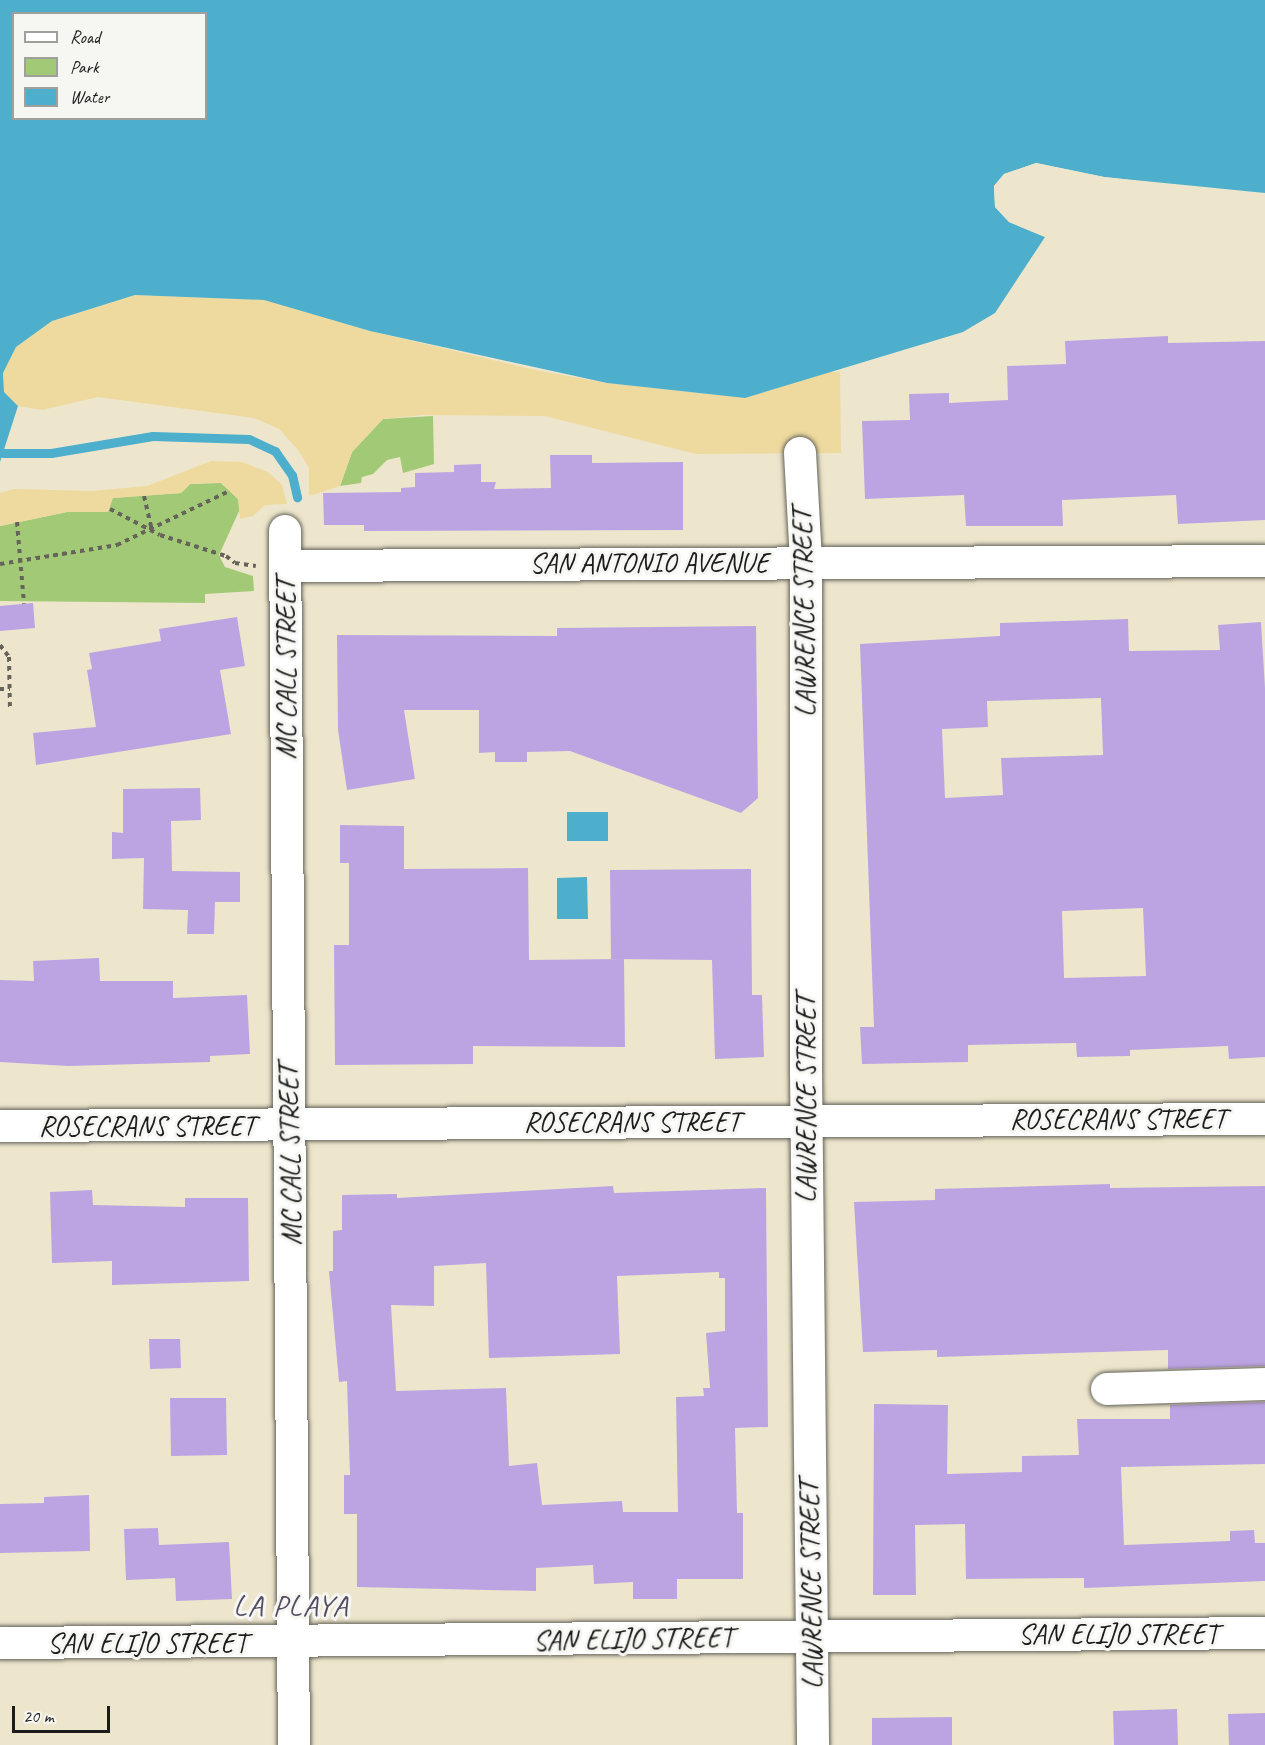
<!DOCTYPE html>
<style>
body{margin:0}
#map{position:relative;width:1265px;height:1745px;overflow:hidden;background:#ede6cc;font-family:Caveat,sans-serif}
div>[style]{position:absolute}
.green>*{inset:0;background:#a2ca76}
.sand>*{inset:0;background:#eeda9e}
.water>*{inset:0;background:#4dafcc}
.pier>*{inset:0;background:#ede6cc}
.stream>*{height:9px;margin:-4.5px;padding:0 4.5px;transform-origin:4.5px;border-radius:4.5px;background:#4dafcc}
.building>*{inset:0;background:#bca4e3}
.path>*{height:4px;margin-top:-2px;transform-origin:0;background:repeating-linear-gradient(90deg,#65635a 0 4.5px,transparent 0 9px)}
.roads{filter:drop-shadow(0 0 2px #65635a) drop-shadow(0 0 2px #65635a)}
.minor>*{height:32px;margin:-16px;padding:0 16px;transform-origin:16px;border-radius:16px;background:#fff}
span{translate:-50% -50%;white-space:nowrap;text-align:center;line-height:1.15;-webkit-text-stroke:6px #f6f6f2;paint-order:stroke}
.street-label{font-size:28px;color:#1c1c1c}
.neighbourhood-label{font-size:30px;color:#544c62;letter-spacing:1.5px}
.legend{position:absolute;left:12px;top:12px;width:195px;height:108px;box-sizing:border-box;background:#f6f6f2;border:2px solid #9f9f9c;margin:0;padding:8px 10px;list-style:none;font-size:18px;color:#1c1c1c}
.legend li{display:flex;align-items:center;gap:12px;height:30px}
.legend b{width:30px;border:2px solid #9f9f9c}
.scale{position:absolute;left:12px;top:1706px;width:98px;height:27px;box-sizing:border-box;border:3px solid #1c1c1c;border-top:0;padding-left:8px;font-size:18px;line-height:21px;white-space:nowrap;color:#1c1c1c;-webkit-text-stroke:4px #f6f6f2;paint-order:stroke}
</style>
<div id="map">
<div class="green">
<div style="clip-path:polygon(433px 416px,434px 464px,403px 473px,400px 457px,387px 460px,373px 474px,362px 477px,361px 483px,340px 486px,352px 452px,383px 419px)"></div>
<div style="clip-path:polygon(221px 483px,238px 499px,240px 509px,219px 555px,225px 567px,253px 576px,254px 591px,205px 594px,205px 603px,0 601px,0 526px,67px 512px,108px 512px,112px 498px,181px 493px,190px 484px)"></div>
</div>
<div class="sand">
<div style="clip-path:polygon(135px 295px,264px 300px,370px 331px,540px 371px,607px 383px,745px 398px,824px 372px,840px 372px,841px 453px,696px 454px,545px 416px,422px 415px,383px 419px,352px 452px,340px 486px,309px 496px,309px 468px,298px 450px,279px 429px,254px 418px,98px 397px,42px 410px,18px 406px,4px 392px,3px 372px,16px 347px,52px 321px)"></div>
<div style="clip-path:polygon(211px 461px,242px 462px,268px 472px,282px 485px,287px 504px,265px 505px,253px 516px,240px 519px,238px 499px,222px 483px,209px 483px,190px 484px,181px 493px,113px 498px,108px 512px,67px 512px,0 526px,0 493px,14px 489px,92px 491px,147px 486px)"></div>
</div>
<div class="water">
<div style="clip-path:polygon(evenodd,0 0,1265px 0,1265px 193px,1104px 177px,1036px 163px,1004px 174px,994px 186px,995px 207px,1009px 222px,1045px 237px,995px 313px,963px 332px,745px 398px,607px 383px,370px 331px,264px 300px,135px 295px,52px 321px,16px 347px,3px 373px,4px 392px,18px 406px,0 462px,0 0,14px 14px,206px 14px,206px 118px,14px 118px,14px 14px)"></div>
<div style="clip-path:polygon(567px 812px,608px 812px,608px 841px,567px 841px)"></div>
<div style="clip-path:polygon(587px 877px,588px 919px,557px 919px,557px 878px)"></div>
</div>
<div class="pier">
<div style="clip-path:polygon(1036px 163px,1104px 177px,1265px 196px,1104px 180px,1036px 166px,1006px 177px,997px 187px,998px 205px,1011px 219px,1045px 237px,1009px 222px,995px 207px,994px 186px,1004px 174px)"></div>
</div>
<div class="stream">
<div style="left:3px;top:453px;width:48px"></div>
<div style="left:51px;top:453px;width:103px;rotate:-9.5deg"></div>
<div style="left:153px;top:436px;width:96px;rotate:1.8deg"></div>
<div style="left:249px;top:439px;width:29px;rotate:25deg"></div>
<div style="left:275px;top:451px;width:29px;rotate:55deg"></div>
<div style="left:292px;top:475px;width:23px;rotate:77deg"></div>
</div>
<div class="building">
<div style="clip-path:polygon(1168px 336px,1168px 343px,1265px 341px,1265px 520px,1178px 524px,1176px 495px,1062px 500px,1063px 526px,966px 526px,964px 495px,865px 499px,862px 421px,910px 420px,909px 394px,949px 393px,949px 403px,1008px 400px,1007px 366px,1066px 364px,1065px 341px)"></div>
<div style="clip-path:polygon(550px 455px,592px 455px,592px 463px,683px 462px,683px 530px,364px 531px,364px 525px,324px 525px,323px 493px,401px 492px,401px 488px,415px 487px,415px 473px,454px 472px,454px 465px,481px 464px,481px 482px,496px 482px,494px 489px,551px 488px)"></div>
<div style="clip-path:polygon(33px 603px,35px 628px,0 631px,0 606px)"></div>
<div style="clip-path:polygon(237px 617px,245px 666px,220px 670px,231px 734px,36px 765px,33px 733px,96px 727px,87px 670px,92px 669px,89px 653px,161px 641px,159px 629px)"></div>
<div style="clip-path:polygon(evenodd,1128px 619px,1129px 651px,1220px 650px,1218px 625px,1261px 622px,1265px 688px,1265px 1057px,1229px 1059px,1228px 1046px,1130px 1050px,1130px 1056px,1077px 1057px,1076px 1043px,968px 1045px,968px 1062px,862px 1064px,860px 1027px,874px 1027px,860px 644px,1000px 636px,1000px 623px,1128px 619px,1101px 698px,1103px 755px,1001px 758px,1003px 795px,945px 798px,942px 729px,988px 727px,987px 701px,1101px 698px,1128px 619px,1143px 908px,1146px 976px,1064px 978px,1062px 911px,1143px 908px)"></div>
<div style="clip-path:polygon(756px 626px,758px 798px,741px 813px,570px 751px,527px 752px,527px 762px,495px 762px,495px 752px,479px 753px,479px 710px,404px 710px,415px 779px,347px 790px,338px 730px,337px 635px,557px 636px,557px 628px)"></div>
<div style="clip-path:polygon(200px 788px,201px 820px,171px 821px,172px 871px,240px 872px,240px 902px,215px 902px,214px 934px,187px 934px,188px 910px,143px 909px,144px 858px,112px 859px,112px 832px,123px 833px,123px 789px)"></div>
<div style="clip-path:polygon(340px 825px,404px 826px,404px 869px,528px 868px,529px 960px,624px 959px,625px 1047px,473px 1046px,473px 1064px,335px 1065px,334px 945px,349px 945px,349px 863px,340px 863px)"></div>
<div style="clip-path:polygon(751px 869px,752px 995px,762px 995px,764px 1057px,715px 1059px,712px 960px,611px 959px,610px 870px)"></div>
<div style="clip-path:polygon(99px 958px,100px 981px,173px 981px,173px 998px,247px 995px,250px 1054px,210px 1056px,210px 1062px,68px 1066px,0 1062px,0 980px,34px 981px,33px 961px)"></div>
<div style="clip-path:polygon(1110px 1184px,1110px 1188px,1265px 1186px,1265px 1366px,1168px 1369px,1168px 1350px,937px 1357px,937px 1350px,863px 1352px,854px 1202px,935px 1200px,935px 1189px)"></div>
<div style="clip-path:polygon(evenodd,613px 1186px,614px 1193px,766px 1188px,768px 1427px,735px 1428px,737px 1513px,743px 1513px,743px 1579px,677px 1579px,677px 1599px,633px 1599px,633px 1582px,594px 1584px,593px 1565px,536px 1568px,536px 1591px,357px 1587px,357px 1514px,344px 1514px,344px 1475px,350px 1475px,347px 1381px,339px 1382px,329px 1271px,333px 1271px,333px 1231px,342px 1230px,342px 1195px,397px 1194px,397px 1198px,613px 1186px,486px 1263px,489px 1358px,620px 1354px,617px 1276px,719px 1272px,719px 1278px,725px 1278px,725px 1331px,706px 1333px,710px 1388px,703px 1388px,704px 1396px,676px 1397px,678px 1512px,623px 1512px,622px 1501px,542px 1505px,537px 1463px,509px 1466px,506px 1388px,396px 1391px,391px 1305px,434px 1306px,434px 1266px,486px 1263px)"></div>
<div style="clip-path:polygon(92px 1190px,93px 1205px,185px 1207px,185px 1198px,248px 1198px,249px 1281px,112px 1285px,112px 1261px,52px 1263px,50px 1192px)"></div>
<div style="clip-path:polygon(149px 1339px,180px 1339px,181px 1368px,150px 1369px)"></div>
<div style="clip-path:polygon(170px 1398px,226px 1398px,227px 1455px,171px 1456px)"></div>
<div style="clip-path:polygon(1265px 1402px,1265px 1464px,1121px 1467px,1124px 1545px,1230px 1541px,1230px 1531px,1254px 1530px,1255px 1543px,1265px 1543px,1265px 1581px,1084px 1588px,1084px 1578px,966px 1579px,965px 1524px,915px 1525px,916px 1595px,873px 1595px,874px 1404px,948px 1405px,947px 1474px,1022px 1472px,1022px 1456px,1079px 1455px,1077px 1419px,1170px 1419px,1170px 1405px)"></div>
<div style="clip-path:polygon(89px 1495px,90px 1551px,0 1553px,0 1504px,44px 1503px,44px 1497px)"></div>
<div style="clip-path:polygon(158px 1528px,159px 1545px,229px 1542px,232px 1599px,176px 1601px,175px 1578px,126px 1580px,124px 1529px)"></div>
<div style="clip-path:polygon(1177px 1709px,1178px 1745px,1114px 1745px,1113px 1711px)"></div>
<div style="clip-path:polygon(1265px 1713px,1265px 1745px,1229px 1745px,1228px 1714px)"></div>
<div style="clip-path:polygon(952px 1717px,952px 1745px,872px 1745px,872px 1718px)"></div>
</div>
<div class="path">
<div style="left:144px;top:496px;width:35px;rotate:77deg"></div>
<div style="left:110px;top:509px;width:56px;rotate:27.5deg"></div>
<div style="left:160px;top:535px;width:69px;rotate:17.7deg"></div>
<div style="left:226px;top:556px;width:11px;rotate:38deg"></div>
<div style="left:235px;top:563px;width:21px;rotate:8deg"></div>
<div style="left:17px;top:522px;width:82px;rotate:85.1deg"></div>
<div style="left:0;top:564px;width:119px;rotate:-9.2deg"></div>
<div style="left:117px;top:545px;width:124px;rotate:-25.7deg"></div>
<div style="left:0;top:645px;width:15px;rotate:53deg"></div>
<div style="left:9px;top:657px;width:51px;rotate:88.9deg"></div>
<div style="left:0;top:689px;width:10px"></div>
</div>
<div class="roads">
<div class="minor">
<div style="left:800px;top:453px;width:109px;rotate:86.8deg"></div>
<div style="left:806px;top:562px;width:509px;rotate:90deg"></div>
<div style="left:806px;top:1071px;width:674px;rotate:89.4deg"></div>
<div style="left:285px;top:531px;width:1214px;rotate:89.58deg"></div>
<div style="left:285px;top:566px;width:980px;rotate:-0.29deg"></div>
<div style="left:0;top:1126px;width:1265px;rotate:-0.32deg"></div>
<div style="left:1107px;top:1389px;width:158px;rotate:-1.8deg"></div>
<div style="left:0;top:1643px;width:1265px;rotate:-0.45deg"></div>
</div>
</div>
<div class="street-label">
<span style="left:649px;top:563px">SAN ANTONIO AVENUE</span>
<span style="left:804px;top:613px;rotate:-91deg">LAWRENCE STREET</span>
<span style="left:286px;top:669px;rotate:-90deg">MC CALL STREET</span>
<span style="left:806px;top:1099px;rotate:-90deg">LAWRENCE STREET</span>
<span style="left:1118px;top:1119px">ROSECRANS STREET</span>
<span style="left:632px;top:1122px">ROSECRANS STREET</span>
<span style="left:147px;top:1126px">ROSECRANS STREET</span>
<span style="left:290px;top:1155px;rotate:-91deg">MC CALL STREET</span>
<span style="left:811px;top:1585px;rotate:-91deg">LAWRENCE STREET</span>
<span style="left:1118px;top:1634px">SAN ELIJO STREET</span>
<span style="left:633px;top:1639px;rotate:-1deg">SAN ELIJO STREET</span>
<span style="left:147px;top:1643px">SAN ELIJO STREET</span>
</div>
<div class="neighbourhood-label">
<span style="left:291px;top:1605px">LA PLAYA</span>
</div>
<ul class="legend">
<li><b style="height:8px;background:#fff"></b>Road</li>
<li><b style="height:16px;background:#a2ca76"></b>Park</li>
<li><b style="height:16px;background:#4dafcc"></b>Water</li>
</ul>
<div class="scale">20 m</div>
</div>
